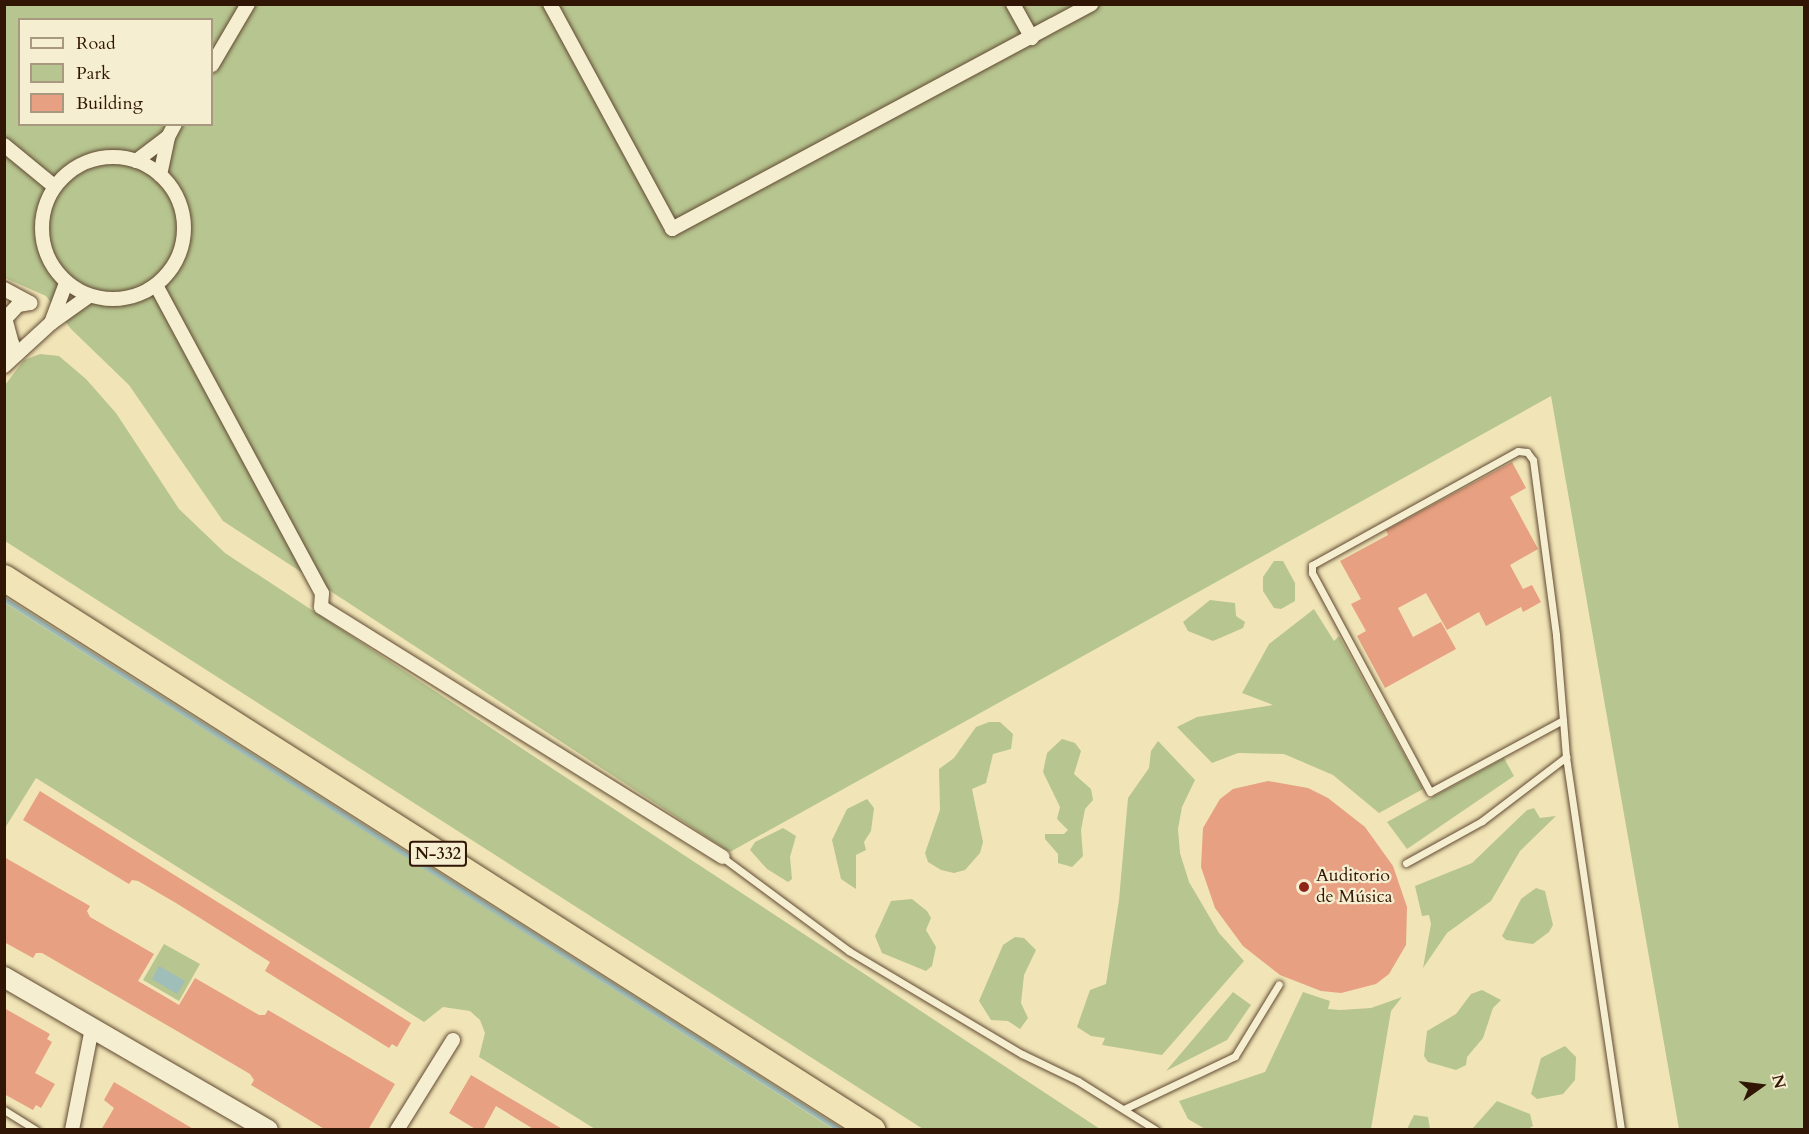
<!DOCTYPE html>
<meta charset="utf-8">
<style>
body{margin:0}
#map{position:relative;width:1809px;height:1134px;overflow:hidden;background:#f1e5b7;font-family:Cardo,serif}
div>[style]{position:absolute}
.green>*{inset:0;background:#b7c590}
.water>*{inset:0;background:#9fbdb9}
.stream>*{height:5px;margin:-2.5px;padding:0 2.5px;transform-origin:2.5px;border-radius:2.5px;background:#9fbdb9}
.building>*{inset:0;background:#e7a081}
.roads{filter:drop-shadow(0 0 2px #614a32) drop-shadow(0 0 2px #614a32)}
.lane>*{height:7px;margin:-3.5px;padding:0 3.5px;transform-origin:3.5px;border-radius:3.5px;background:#f6eed0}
.street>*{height:14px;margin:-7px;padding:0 7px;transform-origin:7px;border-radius:7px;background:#f6eed0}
.street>.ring{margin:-7px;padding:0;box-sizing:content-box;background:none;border:14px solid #f6eed0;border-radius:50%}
.secondary>*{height:20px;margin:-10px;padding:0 10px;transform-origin:10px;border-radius:10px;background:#f6eed0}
.highway>*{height:26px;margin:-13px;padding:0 13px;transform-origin:13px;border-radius:13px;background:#f1e5b7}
.dots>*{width:16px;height:16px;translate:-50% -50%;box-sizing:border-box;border:3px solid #f6eed0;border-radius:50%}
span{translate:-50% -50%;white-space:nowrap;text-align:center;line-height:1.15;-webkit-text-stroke:4.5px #f6eed0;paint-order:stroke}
.shield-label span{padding:2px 4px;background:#f6eed0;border:2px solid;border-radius:4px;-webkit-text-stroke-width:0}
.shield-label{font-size:16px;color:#311605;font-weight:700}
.poi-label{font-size:18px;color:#311605}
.left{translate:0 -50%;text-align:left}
.frame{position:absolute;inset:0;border:6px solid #311605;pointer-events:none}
.legend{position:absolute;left:18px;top:18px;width:195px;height:108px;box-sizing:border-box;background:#f6eed0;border:2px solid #a7987f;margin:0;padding:8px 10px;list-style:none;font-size:18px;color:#311605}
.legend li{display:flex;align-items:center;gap:12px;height:30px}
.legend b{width:30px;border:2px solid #a7987f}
.north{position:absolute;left:1731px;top:1056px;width:60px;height:60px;-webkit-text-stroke:4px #f6eed0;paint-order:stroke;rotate:76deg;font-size:16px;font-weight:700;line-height:24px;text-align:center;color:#311605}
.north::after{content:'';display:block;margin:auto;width:21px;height:27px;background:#311605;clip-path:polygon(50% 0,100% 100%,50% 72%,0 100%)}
</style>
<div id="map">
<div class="green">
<div style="clip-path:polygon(evenodd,5px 5px,1804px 5px,1804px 1129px,1679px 1129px,1551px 396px,730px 852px,223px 521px,129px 385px,71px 329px,46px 296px,5px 278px,5px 5px,20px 20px,212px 20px,212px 124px,20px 124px,20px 20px)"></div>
<div style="clip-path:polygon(40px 354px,59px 356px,86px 379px,116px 413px,179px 509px,225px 553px,1100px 1129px,923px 1129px,5px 541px,5px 385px,24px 360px)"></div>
<div style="clip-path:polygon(1274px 561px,1283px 561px,1295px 583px,1295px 601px,1281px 609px,1274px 608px,1263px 591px,1263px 577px)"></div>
<div style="clip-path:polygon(1210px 600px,1235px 603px,1236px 616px,1245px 622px,1243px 628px,1213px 641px,1188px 631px,1183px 622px)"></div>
<div style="clip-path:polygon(5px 603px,387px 845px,833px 1129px,595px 1129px,479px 1057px,485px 1033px,480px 1020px,470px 1011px,443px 1007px,424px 1022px,36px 778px,5px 828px)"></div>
<div style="clip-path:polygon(1314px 609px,1334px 641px,1339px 636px,1423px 789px,1379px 813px,1333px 775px,1284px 754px,1238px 753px,1212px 763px,1177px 727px,1197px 717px,1273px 705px,1242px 693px,1269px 644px)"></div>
<div style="clip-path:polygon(989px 722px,1000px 722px,1013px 734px,1011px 749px,993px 754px,986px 783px,972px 789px,983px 842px,980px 853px,965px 870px,954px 873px,941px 870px,928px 862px,925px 853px,940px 810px,939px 769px,954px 758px,976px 727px)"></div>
<div style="clip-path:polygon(1062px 739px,1075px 743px,1081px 751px,1074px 774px,1091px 789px,1093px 800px,1085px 809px,1081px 830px,1083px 856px,1072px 867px,1058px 863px,1058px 854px,1045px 839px,1045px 834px,1064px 834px,1068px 830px,1057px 819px,1060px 807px,1043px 772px,1047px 753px)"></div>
<div style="clip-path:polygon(1158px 741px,1195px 780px,1182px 807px,1178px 829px,1180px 853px,1189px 882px,1219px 933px,1244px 961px,1162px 1055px,1102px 1045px,1105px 1038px,1091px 1036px,1077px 1027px,1090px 990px,1106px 984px,1119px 900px,1128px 798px,1149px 768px,1151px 751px)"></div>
<div style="clip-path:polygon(1504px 758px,1514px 776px,1407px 849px,1387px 822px)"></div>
<div style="clip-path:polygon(867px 799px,874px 808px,871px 831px,864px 842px,866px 850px,856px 855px,856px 889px,841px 879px,832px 840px,847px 809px)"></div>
<div style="clip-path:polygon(1534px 808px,1540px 818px,1556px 816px,1520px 851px,1491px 901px,1447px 933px,1423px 968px,1431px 924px,1429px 915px,1422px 916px,1415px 886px,1472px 863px,1527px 810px)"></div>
<div style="clip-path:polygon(783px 828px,796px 836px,790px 857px,792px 879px,788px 882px,767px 869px,750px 850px,755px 842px)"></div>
<div style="clip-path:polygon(1536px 888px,1545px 891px,1553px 925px,1549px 932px,1533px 944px,1506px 940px,1502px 936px,1521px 899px)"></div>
<div style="clip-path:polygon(912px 899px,927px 911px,931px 918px,926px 930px,936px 947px,932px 966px,926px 971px,882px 953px,875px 936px,891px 901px)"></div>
<div style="clip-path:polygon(1015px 937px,1024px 938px,1036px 950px,1024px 975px,1021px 1003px,1028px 1018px,1020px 1029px,1008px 1021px,991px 1020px,979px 1001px,1003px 945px)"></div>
<div style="clip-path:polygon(164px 944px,200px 964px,179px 1001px,143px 980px)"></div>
<div style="clip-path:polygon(1482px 990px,1501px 1000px,1493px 1008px,1483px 1038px,1467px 1057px,1466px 1065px,1456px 1070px,1428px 1062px,1424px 1056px,1427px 1031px,1456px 1014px,1471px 994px)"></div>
<div style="clip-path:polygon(1233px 992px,1251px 1005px,1227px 1040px,1166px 1071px)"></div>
<div style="clip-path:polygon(1303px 992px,1330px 1001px,1328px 1009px,1340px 1010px,1371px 1008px,1402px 997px,1391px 1011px,1371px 1129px,1205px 1129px,1188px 1119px,1179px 1101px,1265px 1072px)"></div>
<div style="clip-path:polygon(1565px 1046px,1576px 1057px,1575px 1080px,1563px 1094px,1537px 1099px,1531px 1094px,1541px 1058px)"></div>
<div style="clip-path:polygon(1497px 1101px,1530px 1114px,1533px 1126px,1528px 1129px,1472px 1129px)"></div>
<div style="clip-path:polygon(1414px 1115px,1428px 1117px,1430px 1129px,1407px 1129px)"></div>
</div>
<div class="water">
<div style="clip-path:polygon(159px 966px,185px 981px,177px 994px,152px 979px)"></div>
</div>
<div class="stream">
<div style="left:4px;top:599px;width:990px;rotate:32.42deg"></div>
</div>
<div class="building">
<div style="clip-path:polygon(1512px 462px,1526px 488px,1510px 497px,1538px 549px,1510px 565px,1523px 589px,1532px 585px,1541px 602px,1523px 612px,1521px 607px,1486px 626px,1479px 612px,1447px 630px,1426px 593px,1398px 608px,1413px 637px,1441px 622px,1456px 649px,1385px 688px,1357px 636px,1366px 631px,1351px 604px,1361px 599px,1340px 561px,1388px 535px,1386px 530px)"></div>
<div style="clip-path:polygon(1268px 781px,1308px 788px,1328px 798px,1365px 827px,1393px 866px,1407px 907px,1406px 945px,1389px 974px,1376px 984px,1341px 993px,1321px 991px,1280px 975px,1243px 946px,1215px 908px,1201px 867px,1203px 828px,1220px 799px,1233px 789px)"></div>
<div style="clip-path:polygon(40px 791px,411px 1023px,397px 1047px,392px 1044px,389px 1048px,265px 971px,270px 962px,176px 903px,138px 881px,132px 880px,129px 884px,23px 820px)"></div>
<div style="clip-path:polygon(4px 857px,90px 906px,87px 911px,90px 917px,154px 954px,138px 981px,164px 996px,179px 1005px,195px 978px,259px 1015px,265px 1015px,268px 1010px,395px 1084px,368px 1130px,326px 1130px,251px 1085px,254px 1080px,250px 1074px,177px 1031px,42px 953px,36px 953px,33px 958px,4px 942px)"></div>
<div style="clip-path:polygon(4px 1008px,50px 1034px,47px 1039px,52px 1042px,35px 1073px,55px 1084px,41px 1108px,36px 1105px,33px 1110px,4px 1094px)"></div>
<div style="clip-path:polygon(471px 1075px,503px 1094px,564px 1130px,535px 1130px,496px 1106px,483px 1130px,477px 1130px,449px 1113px)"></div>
<div style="clip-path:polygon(114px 1082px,195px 1130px,101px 1130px,114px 1108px,104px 1100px)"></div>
</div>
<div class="roads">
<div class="lane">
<div style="left:1563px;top:720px;width:151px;rotate:151.6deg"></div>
<div style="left:1430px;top:792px;width:249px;rotate:-118.3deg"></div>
<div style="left:1312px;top:573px;width:8px;rotate:-90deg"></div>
<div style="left:1312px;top:565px;width:235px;rotate:-29deg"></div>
<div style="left:1518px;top:451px;width:9px;rotate:6deg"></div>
<div style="left:1527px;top:452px;width:10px;rotate:53deg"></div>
<div style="left:1533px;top:460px;width:177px;rotate:82.5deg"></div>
<div style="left:1556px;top:635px;width:122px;rotate:85.3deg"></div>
<div style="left:1566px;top:757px;width:377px;rotate:81.6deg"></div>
<div style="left:722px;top:857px;width:158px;rotate:36.5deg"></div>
<div style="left:849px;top:951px;width:201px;rotate:30.8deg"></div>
<div style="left:1022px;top:1054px;width:62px;rotate:25.7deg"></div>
<div style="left:1078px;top:1081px;width:92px;rotate:32.1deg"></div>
<div style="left:1406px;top:863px;width:87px;rotate:-28.9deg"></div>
<div style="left:1482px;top:821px;width:106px;rotate:-37.3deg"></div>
<div style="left:1124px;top:1109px;width:123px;rotate:-25.5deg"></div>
<div style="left:1235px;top:1056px;width:84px;rotate:-58.6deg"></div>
<div style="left:4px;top:1110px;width:38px;rotate:32deg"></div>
</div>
<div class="street">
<div style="left:550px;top:4px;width:256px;rotate:61.5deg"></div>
<div style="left:672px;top:229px;width:476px;rotate:-28.2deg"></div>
<div style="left:1013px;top:4px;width:39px;rotate:61deg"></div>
<div style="left:212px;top:65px;width:71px;rotate:-59.5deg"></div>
<div style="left:4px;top:145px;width:65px;rotate:39.4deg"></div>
<div class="ring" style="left:42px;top:157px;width:128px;height:128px"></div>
<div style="left:136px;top:161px;width:40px;rotate:-37deg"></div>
<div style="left:160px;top:175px;width:39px;rotate:-78deg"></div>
<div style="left:168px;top:137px;width:15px;rotate:-62deg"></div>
<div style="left:157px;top:287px;width:348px;rotate:61.7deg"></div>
<div style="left:322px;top:593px;width:14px;rotate:94deg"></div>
<div style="left:321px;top:607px;width:473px;rotate:31.9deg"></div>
<div style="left:4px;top:289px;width:30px;rotate:28deg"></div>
<div style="left:4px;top:314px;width:30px;rotate:75deg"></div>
<div style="left:12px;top:343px;width:15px;rotate:94deg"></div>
<div style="left:6px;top:318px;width:18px;rotate:-47deg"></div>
<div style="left:18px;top:305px;width:12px;rotate:-9deg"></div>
<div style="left:51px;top:323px;width:43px;rotate:-69.4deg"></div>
<div style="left:4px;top:366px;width:64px;rotate:-42.5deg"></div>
<div style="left:51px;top:323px;width:47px;rotate:-35.4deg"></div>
<div style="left:72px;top:1130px;width:104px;rotate:-78.9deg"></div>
<div style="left:397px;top:1130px;width:106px;rotate:-58.1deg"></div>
</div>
<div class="secondary">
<div style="left:4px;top:977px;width:305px;rotate:30.1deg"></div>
</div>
<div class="highway">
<div style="left:4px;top:578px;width:1029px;rotate:32.45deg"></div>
</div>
</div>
<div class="dots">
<div style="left:1304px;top:887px;background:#8f2418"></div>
</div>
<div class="shield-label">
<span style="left:438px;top:854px">N-332</span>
</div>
<div class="poi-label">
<span class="left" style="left:1316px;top:887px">Auditorio<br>de Música</span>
</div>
<div class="frame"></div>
<ul class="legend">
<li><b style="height:8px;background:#f6eed0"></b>Road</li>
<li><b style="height:16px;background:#b7c590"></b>Park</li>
<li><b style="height:16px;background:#e7a081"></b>Building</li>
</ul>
<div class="north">N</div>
</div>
